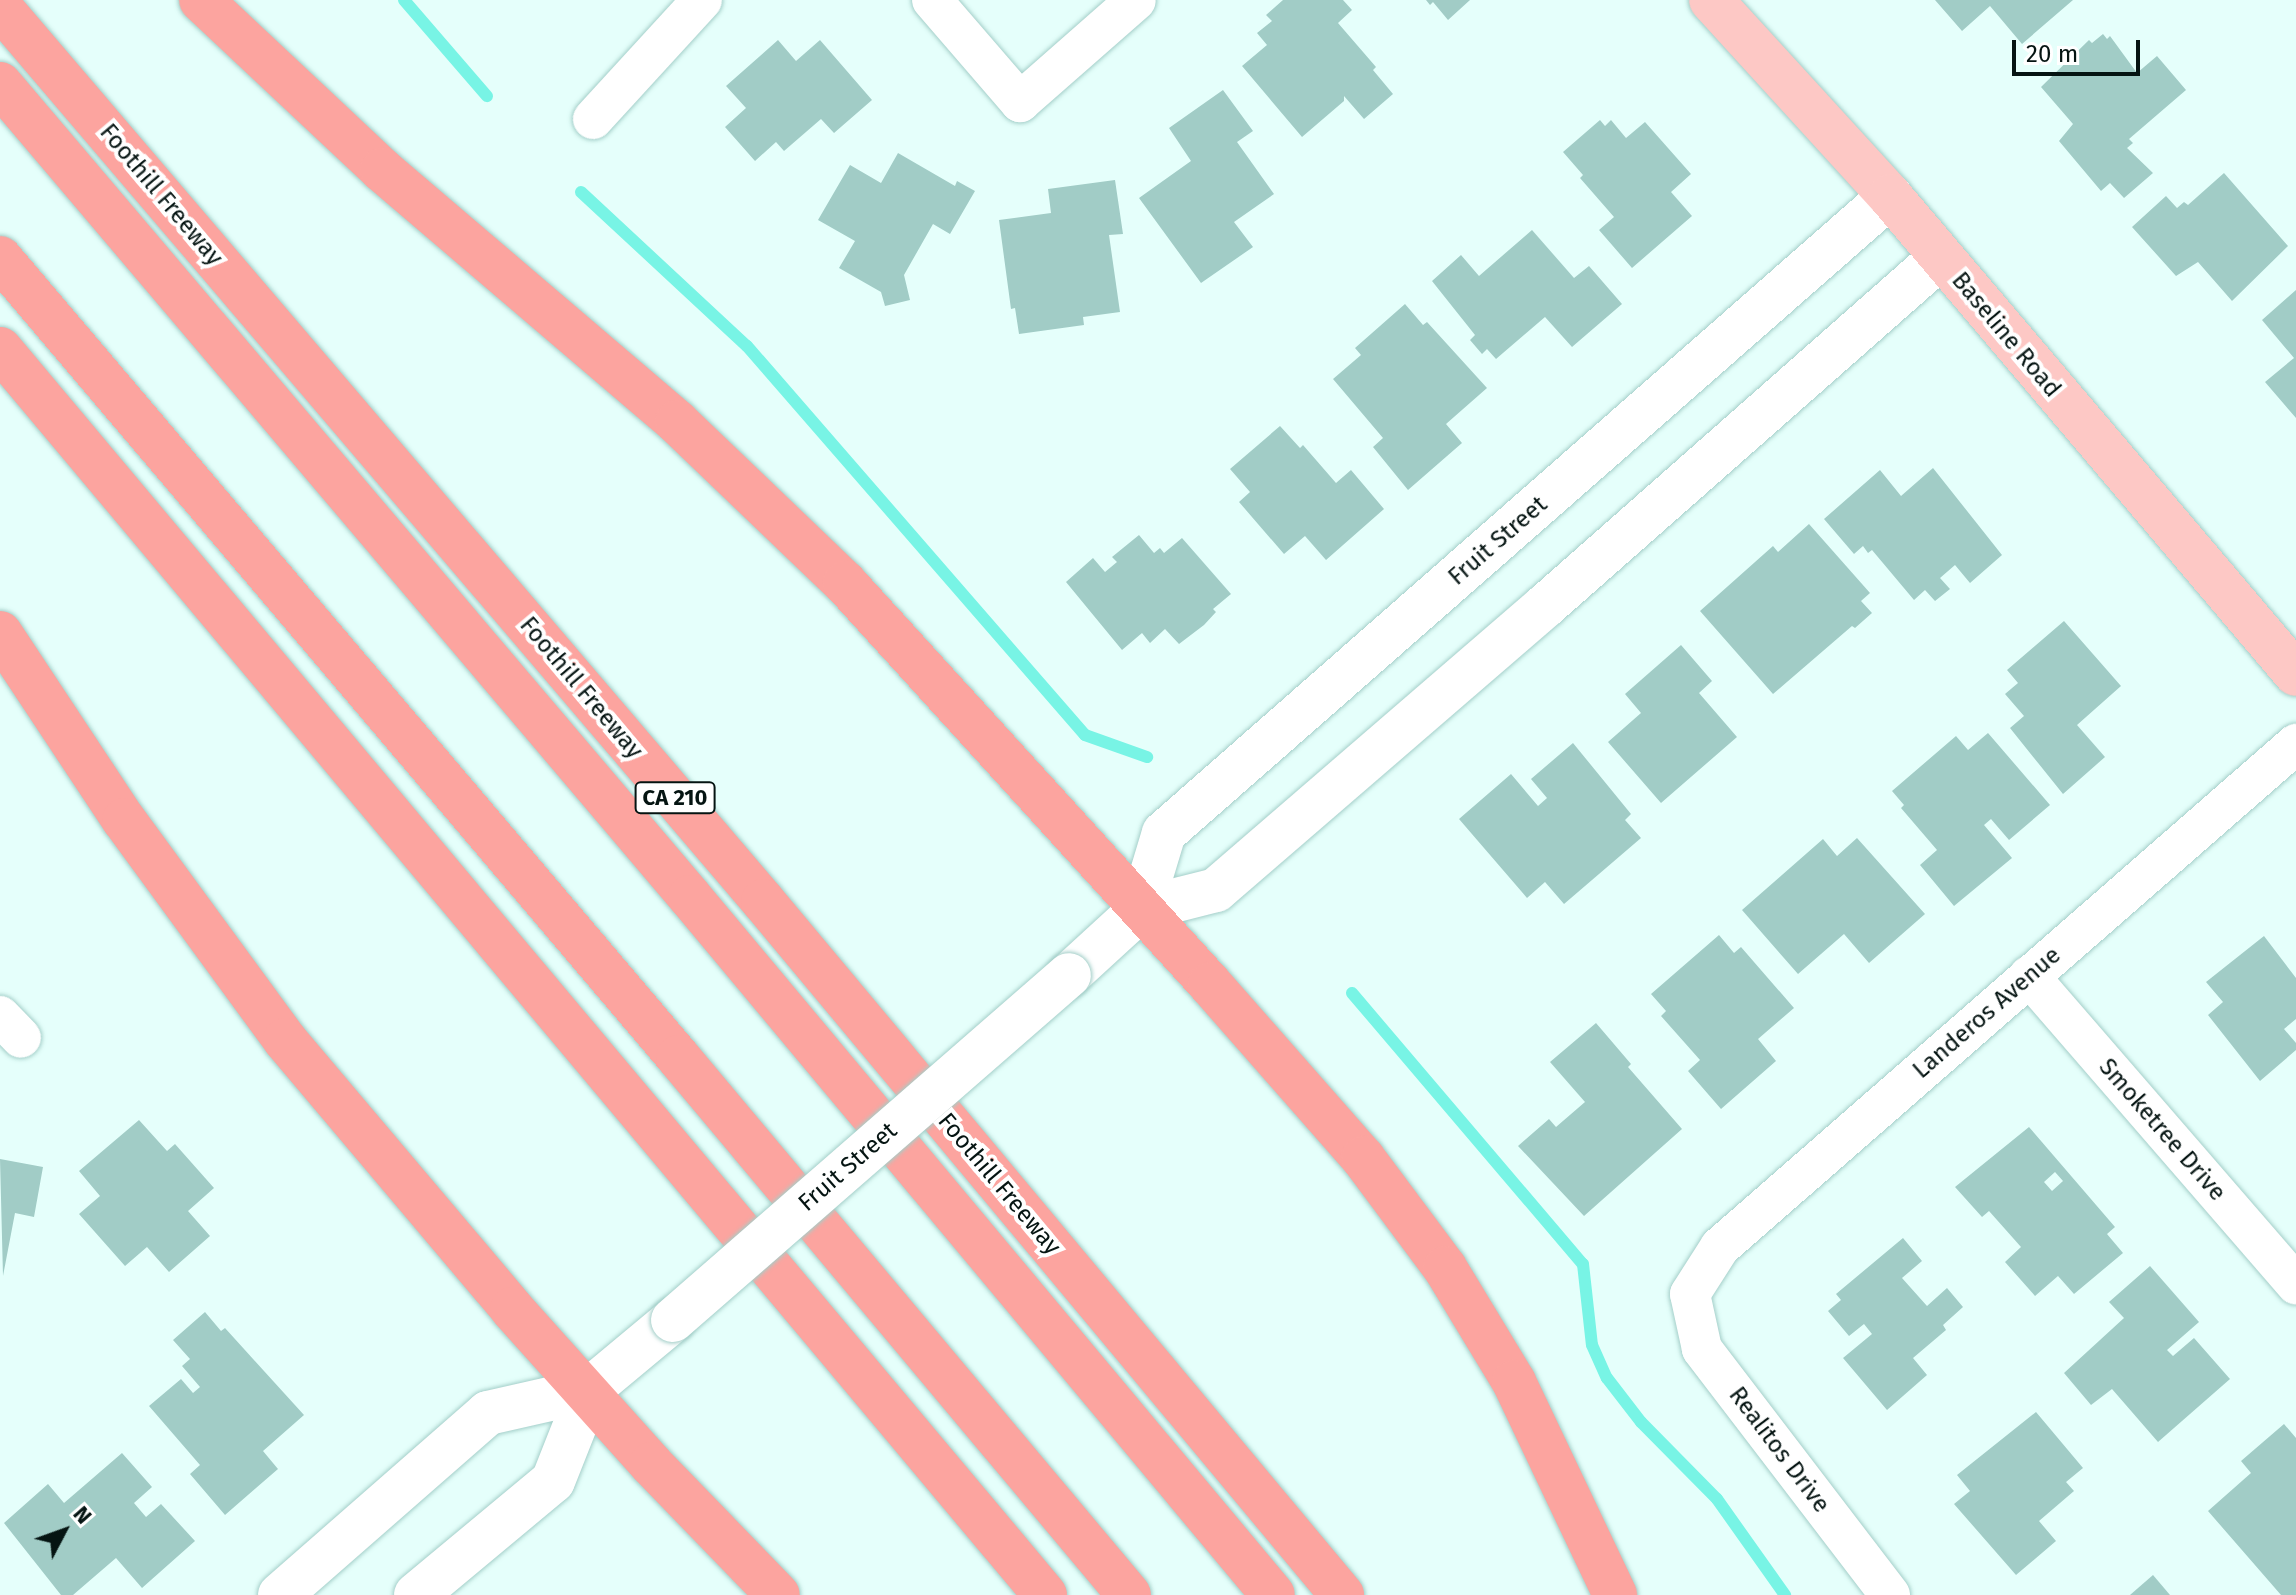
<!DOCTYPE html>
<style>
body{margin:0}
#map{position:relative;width:2296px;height:1595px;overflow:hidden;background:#e5fffb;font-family:"Fira Sans",sans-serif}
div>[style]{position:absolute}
.stream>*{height:12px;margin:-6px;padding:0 6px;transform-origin:6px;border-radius:6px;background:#78f4e5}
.building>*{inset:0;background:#a1ccc6}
.roads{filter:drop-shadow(0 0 2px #a4cfc9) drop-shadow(0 0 2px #a4cfc9)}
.minor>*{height:40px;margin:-20px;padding:0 20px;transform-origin:20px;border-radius:20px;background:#fff}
.secondary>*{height:44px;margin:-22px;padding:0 22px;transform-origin:22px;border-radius:22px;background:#fff}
.primary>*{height:44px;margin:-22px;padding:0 22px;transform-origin:22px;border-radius:22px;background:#fdc8c5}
.motorway>*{height:44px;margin:-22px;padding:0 22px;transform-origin:22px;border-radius:22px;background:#fca49f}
.bridges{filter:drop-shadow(0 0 2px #a4cfc9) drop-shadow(0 0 2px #a4cfc9)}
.secondary-bridge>*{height:44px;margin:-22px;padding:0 22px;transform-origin:22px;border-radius:22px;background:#fff}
span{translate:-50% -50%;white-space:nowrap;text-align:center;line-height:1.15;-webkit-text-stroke:8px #fff;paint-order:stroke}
.shield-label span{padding:2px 6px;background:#fff;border:2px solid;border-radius:6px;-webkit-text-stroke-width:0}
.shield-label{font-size:22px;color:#051412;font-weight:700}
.street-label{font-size:24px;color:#051412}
.north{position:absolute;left:24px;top:1491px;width:80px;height:80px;-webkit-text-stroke:6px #fff;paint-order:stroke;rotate:49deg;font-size:22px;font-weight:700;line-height:32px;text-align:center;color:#051412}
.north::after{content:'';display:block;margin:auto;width:28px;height:36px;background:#051412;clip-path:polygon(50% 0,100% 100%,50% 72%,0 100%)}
.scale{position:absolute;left:2012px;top:40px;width:128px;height:36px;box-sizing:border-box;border:4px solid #051412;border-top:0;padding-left:10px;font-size:24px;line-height:28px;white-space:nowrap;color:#051412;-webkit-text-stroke:6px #fff;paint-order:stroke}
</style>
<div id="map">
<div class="stream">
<div style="left:404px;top:0;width:127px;rotate:49.2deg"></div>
<div style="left:581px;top:192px;width:226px;rotate:42.9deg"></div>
<div style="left:747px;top:346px;width:515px;rotate:49.01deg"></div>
<div style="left:1085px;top:735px;width:66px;rotate:19.5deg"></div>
<div style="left:1352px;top:993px;width:356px;rotate:49.6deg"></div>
<div style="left:1583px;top:1264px;width:81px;rotate:83.7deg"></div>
<div style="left:1592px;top:1345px;width:36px;rotate:66deg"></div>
<div style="left:1607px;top:1378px;width:56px;rotate:52.3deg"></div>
<div style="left:1641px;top:1422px;width:108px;rotate:45.4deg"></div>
<div style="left:1717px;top:1499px;width:118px;rotate:54.7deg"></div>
</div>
<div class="building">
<div style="clip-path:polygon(1283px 0,1343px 0,1352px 10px,1338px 23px,1376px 67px,1373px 70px,1393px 94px,1364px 119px,1344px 96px,1344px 101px,1302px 137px,1242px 66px,1267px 45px,1257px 33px,1272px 21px,1266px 15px)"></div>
<div style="clip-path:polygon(1426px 0,1470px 0,1448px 20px,1433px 2px,1430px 5px)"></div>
<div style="clip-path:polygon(1935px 0,2073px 0,2022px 44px,1990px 6px,1962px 31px)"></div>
<div style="clip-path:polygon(2103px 34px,2107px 39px,2110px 36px,2137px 73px,2157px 56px,2186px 90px,2129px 139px,2133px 143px,2127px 148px,2153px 173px,2124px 198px,2110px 183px,2101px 191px,2059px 141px,2073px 124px,2041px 87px,2089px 40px,2092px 43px)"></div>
<div style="clip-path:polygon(778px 40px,796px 61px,820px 40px,872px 100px,834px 133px,821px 119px,784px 151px,776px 142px,755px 161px,725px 127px,746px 108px,726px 86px)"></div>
<div style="clip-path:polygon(1223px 90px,1253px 131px,1237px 142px,1274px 194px,1234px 222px,1253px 247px,1201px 283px,1139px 198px,1191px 161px,1169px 128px)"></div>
<div style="clip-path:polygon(1600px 120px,1605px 126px,1611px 120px,1626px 138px,1645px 122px,1691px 174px,1671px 192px,1692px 216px,1632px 268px,1599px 230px,1614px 217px,1580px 178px,1583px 175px,1563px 152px)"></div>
<div style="clip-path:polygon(898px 153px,955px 186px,957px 181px,975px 191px,950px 234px,933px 224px,904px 275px,910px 300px,885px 306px,881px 292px,839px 268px,855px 241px,818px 220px,850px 165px,881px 183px)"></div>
<div style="clip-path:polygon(2224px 173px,2288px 246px,2232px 301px,2198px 262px,2176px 276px,2132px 227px,2166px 196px,2177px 208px,2184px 202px,2188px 205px)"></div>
<div style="clip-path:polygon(1115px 180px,1123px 234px,1109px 235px,1120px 312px,1083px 317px,1084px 325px,1019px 334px,1015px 308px,1011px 309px,999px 220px,1051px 213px,1048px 189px)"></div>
<div style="clip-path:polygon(1532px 230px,1574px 278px,1589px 266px,1622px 304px,1572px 347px,1545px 317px,1496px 359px,1487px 349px,1482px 354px,1470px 340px,1475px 335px,1432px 281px,1461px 255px,1479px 276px)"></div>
<div style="clip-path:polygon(2296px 290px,2296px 418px,2265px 382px,2294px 358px,2262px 320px)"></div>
<div style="clip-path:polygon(1405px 304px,1423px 325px,1427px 322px,1487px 388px,1446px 424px,1462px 443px,1408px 490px,1373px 447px,1383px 438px,1333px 379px,1361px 355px,1355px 348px)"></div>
<div style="clip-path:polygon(1280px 426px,1300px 448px,1303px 445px,1336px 483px,1351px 470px,1384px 509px,1326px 560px,1305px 536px,1284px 554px,1239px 502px,1250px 492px,1230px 469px)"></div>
<div style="clip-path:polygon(1933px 468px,2002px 555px,1970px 583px,1955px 565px,1940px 578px,1950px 589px,1935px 601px,1925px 590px,1914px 600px,1872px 550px,1868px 553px,1863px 546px,1854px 554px,1824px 519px,1880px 470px,1901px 496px)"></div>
<div style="clip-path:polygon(1809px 524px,1870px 593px,1861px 601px,1872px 613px,1855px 628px,1852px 626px,1773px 694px,1700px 611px,1773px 546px,1778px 552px)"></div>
<div style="clip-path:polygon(1139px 535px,1154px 553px,1160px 548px,1164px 553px,1182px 538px,1231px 594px,1213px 609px,1216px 612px,1204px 625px,1179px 644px,1165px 629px,1150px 643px,1142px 633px,1122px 650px,1066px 582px,1093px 558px,1105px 572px,1117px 562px,1112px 557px)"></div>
<div style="clip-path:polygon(2064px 621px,2121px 686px,2077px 725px,2105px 757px,2063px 794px,2010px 728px,2024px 716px,2005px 694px,2018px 683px,2007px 670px)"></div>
<div style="clip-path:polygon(1681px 645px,1712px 681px,1699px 693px,1737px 737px,1661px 803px,1608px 742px,1641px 713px,1625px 694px)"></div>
<div style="clip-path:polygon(1988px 733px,2050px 805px,2009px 840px,1991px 819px,1984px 825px,2012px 858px,1954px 906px,1920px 865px,1937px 850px,1901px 808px,1904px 805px,1892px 791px,1956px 736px,1968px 750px)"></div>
<div style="clip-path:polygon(1573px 743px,1631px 814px,1625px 820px,1641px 838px,1564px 904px,1545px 882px,1527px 898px,1459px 819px,1511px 774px,1538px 806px,1547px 798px,1531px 779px)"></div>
<div style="clip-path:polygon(1857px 838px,1925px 914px,1869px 963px,1844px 934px,1798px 974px,1742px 910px,1823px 839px,1837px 856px)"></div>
<div style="clip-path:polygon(1719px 935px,1734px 953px,1741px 947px,1794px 1008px,1758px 1039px,1776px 1061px,1721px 1109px,1688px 1071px,1700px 1060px,1661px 1016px,1666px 1011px,1651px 994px)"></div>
<div style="clip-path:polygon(2264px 936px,2296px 978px,2296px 1019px,2284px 1029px,2296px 1043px,2296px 1050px,2260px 1081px,2208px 1015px,2223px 1002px,2206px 982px)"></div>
<div style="clip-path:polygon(1596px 1023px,1631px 1064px,1628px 1067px,1682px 1129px,1584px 1216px,1518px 1146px,1549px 1119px,1556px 1127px,1585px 1102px,1550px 1062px)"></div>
<div style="clip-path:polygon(139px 1120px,167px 1151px,175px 1144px,214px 1188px,188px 1211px,210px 1236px,169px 1272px,147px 1247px,125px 1266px,79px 1214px,100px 1196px,79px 1171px)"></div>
<div style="clip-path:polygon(evenodd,2029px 1127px,2115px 1227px,2107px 1234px,2123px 1253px,2074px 1294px,2058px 1276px,2035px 1296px,2005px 1262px,2021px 1247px,1989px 1211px,1982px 1217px,1955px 1187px,2029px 1127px,2055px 1172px,2063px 1181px,2052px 1191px,2044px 1182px,2055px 1172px)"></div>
<div style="clip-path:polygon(0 1159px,43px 1167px,34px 1217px,15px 1213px,3px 1276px)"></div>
<div style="clip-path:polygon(1903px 1238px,1922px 1261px,1902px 1278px,1927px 1306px,1947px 1288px,1963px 1307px,1943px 1325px,1946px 1330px,1913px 1358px,1927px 1375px,1887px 1410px,1843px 1358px,1872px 1334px,1864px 1324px,1849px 1336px,1828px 1311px,1841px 1300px,1836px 1294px)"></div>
<div style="clip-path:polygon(2150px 1266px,2199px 1322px,2167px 1350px,2173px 1356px,2194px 1338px,2230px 1379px,2158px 1442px,2112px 1389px,2091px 1405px,2064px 1373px,2124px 1318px,2109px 1302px)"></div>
<div style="clip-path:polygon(205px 1312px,221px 1331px,225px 1328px,304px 1415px,263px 1451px,278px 1469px,225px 1515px,190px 1474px,200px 1465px,149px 1406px,181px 1379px,193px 1393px,200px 1387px,182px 1366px,190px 1359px,173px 1340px)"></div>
<div style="clip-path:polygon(2036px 1412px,2083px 1468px,2066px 1482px,2074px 1491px,2039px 1521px,2056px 1541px,2016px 1575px,1954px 1504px,1970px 1491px,1957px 1475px)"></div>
<div style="clip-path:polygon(2284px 1424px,2296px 1438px,2296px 1595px,2281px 1595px,2208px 1511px,2251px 1473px,2241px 1461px)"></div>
<div style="clip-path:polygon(122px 1453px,152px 1487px,134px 1503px,146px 1517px,161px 1504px,195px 1541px,142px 1588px,116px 1558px,73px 1595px,61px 1595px,4px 1523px,48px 1484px,64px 1503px)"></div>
<div style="clip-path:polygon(2153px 1575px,2170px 1595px,2130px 1595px)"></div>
</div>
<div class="roads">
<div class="minor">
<div style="left:932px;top:0;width:135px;rotate:49.2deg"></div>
<div style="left:1020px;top:102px;width:154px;rotate:-41.3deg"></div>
<div style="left:593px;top:119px;width:161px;rotate:-47.5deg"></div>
<div style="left:2029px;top:976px;width:408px;rotate:49.1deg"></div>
<div style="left:0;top:1016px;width:30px;rotate:46deg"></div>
<div style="left:1890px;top:1595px;width:310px;rotate:-127.4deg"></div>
<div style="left:1702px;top:1349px;width:56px;rotate:-102.3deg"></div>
<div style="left:1690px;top:1294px;width:56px;rotate:-57.4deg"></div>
<div style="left:1720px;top:1247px;width:765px;rotate:-41.13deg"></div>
</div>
<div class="secondary">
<div style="left:1141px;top:909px;width:79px;rotate:-73.2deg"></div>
<div style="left:1164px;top:833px;width:966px;rotate:-41.26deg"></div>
<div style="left:1069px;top:975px;width:98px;rotate:-42.5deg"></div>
<div style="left:1141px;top:909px;width:77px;rotate:-14.2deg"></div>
<div style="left:1216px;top:890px;width:435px;rotate:-40.8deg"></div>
<div style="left:1545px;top:606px;width:528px;rotate:-41.39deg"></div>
<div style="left:280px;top:1595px;width:276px;rotate:-41.2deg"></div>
<div style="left:488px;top:1413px;width:104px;rotate:-12.8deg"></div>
<div style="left:589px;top:1390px;width:109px;rotate:-39.8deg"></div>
<div style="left:416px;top:1595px;width:178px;rotate:-39.8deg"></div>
<div style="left:553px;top:1481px;width:98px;rotate:-68.4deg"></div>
</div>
<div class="primary">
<div style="left:1711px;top:0;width:265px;rotate:47.6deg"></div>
<div style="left:1890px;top:196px;width:627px;rotate:49.66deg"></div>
</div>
<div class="motorway">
<div style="left:201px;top:0;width:248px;rotate:43.2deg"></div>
<div style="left:382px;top:170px;width:388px;rotate:40.5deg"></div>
<div style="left:677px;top:422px;width:233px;rotate:43.8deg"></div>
<div style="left:845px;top:583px;width:542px;rotate:47.69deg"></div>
<div style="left:1210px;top:984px;width:232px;rotate:48.7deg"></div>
<div style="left:1363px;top:1158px;width:137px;rotate:53.3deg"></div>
<div style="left:1445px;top:1268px;width:133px;rotate:58.8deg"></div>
<div style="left:1514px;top:1382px;width:236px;rotate:64.6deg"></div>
<div style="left:0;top:7px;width:1175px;rotate:49.52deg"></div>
<div style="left:763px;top:901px;width:904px;rotate:50.16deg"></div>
<div style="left:0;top:84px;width:1066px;rotate:49.68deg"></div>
<div style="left:690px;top:897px;width:909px;rotate:50.13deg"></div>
<div style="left:0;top:258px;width:1048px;rotate:49.68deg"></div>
<div style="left:678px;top:1057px;width:702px;rotate:50.03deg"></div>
<div style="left:0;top:349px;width:1626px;rotate:50.01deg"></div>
<div style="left:0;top:633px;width:224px;rotate:56.5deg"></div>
<div style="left:124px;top:820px;width:273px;rotate:53.8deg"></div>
<div style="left:285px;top:1040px;width:352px;rotate:49.8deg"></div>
<div style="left:512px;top:1309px;width:208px;rotate:48.1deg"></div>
<div style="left:651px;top:1464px;width:182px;rotate:45.9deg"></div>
</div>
</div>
<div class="bridges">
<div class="secondary-bridge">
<div style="left:673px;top:1320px;width:525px;rotate:-41.06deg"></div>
</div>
</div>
<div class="shield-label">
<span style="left:675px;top:798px">CA 210</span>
</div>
<div class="street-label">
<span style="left:161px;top:195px;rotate:50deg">Foothill Freeway</span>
<span style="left:2006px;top:335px;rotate:50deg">Baseline Road</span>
<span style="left:1498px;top:541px;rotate:-41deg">Fruit Street</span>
<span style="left:581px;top:688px;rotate:50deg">Foothill Freeway</span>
<span style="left:1987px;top:1013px;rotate:-41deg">Landeros Avenue</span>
<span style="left:2162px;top:1130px;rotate:49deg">Smoketree Drive</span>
<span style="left:848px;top:1167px;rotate:-41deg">Fruit Street</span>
<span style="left:999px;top:1184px;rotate:50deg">Foothill Freeway</span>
<span style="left:1779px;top:1450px;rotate:53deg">Realitos Drive</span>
</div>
<div class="north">N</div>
<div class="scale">20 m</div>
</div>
